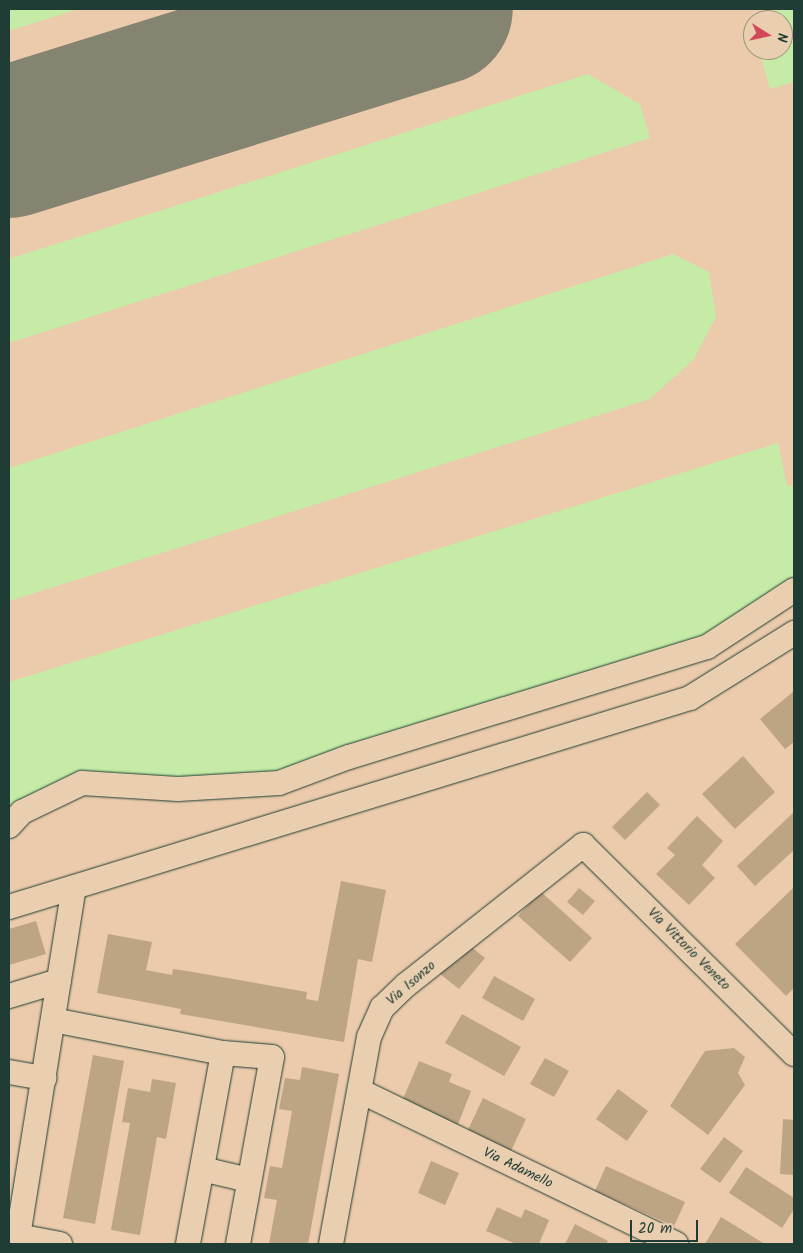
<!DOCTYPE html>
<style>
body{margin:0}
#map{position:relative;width:803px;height:1253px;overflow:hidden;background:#ebcbab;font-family:Kalam,sans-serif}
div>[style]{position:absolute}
.green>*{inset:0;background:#c5eba6}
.runway>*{height:152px;margin:-76px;padding:0 76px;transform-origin:76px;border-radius:76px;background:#858470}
.building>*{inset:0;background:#bda485}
.roads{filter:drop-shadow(0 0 1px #1f3d34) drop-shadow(0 0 1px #1f3d34)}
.minor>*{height:24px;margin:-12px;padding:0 12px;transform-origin:12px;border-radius:12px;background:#e9ceb0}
span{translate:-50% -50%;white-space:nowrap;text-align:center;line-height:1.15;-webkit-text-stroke:4px #e9ceb0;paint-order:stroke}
.street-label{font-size:14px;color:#1f3d34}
.frame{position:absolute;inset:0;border:10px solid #1f3d34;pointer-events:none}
.north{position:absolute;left:743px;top:10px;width:50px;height:50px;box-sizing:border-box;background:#e9ceb0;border:1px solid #98947e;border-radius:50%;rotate:100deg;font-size:14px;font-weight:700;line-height:20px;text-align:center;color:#1f3d34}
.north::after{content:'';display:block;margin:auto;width:18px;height:22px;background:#d1495b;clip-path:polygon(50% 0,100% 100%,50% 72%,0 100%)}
.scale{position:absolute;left:630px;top:1220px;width:68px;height:22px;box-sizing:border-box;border:2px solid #1f3d34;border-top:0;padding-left:6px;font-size:15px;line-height:18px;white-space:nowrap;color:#1f3d34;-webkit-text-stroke:4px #e9ceb0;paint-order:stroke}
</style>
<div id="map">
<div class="green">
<div style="clip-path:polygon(9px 9px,78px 9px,9px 31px)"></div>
<div style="clip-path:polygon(794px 9px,794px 82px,770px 89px,759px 50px,783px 50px,783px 20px,770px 20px,777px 10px)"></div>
<div style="clip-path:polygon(588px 74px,640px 104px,650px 138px,9px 343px,9px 259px)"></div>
<div style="clip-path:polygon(673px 254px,709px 272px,716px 317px,693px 360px,650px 399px,9px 601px,9px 468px)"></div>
<div style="clip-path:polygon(778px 443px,787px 486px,794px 485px,794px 590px,707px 647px,279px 783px,82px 783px,9px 826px,9px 682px)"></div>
</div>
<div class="runway">
<div style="left:9px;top:142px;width:448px;rotate:-17.3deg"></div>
</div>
<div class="building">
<div style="clip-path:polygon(793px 692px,794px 742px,785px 749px,760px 719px)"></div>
<div style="clip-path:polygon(743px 756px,775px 792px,735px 829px,702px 794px)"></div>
<div style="clip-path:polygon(647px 792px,660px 805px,625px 840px,612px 827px)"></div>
<div style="clip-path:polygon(794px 812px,794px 850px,755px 886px,737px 866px)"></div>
<div style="clip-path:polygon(697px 816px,723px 841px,702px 865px,715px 878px,689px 905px,656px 874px,675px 855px,667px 848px)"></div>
<div style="clip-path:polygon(341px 881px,386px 890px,372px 962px,358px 959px,344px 1042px,180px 1014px,181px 1009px,97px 993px,108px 934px,152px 942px,146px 970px,172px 975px,173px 969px,187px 971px,307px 992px,306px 999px,318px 1001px)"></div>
<div style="clip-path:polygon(579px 888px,595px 901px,583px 915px,567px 902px)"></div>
<div style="clip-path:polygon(793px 888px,794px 988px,786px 996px,735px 944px)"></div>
<div style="clip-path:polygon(540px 891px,592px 938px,570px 962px,518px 916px)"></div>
<div style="clip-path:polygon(36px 921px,46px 954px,9px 965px,9px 929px)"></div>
<div style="clip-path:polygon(470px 946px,485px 958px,459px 989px,435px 970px,449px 952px,459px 960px)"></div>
<div style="clip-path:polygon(494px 976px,535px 999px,523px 1021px,482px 998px)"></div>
<div style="clip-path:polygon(462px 1014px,521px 1047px,504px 1076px,445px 1043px)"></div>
<div style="clip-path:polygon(734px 1048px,745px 1057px,738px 1073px,745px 1085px,708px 1135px,670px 1106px,705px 1051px)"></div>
<div style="clip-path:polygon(93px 1055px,124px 1061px,95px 1224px,63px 1218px)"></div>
<div style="clip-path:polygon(545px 1058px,569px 1071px,554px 1097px,530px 1084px)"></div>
<div style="clip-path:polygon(419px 1061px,452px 1074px,449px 1082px,471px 1091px,457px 1127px,401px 1104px)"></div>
<div style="clip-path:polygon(302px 1067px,339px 1074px,308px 1244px,269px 1244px,277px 1200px,264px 1198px,270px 1166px,282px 1168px,292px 1111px,279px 1109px,285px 1078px,300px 1080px)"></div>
<div style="clip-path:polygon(152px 1079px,176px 1083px,166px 1139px,157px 1137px,140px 1235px,111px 1230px,130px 1123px,122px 1122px,128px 1088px,150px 1092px)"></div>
<div style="clip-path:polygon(618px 1089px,648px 1111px,627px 1141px,596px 1119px)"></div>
<div style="clip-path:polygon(483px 1098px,526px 1119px,509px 1155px,466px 1134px)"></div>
<div style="clip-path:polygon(783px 1119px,794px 1120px,794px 1175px,780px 1174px)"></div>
<div style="clip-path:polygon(724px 1137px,743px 1151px,720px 1183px,700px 1169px)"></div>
<div style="clip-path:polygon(431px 1161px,459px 1173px,445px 1205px,418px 1193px)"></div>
<div style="clip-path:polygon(606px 1166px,685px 1202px,674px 1226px,595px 1191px)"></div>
<div style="clip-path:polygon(746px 1167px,794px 1198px,794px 1209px,782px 1228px,729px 1193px)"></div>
<div style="clip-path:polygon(497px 1207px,521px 1218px,525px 1209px,549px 1220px,539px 1244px,516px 1244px,486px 1231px)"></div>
<div style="clip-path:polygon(721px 1217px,765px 1244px,705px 1244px)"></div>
<div style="clip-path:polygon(575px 1224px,608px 1241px,606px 1244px,565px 1244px)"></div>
</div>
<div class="roads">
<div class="minor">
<div style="left:9px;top:826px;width:19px;rotate:-47deg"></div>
<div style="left:22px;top:812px;width:67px;rotate:-25.8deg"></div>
<div style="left:82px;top:783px;width:96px;rotate:3.6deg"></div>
<div style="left:178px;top:789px;width:101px;rotate:-3.4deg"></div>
<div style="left:279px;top:783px;width:75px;rotate:-20.4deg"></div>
<div style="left:349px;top:757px;width:375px;rotate:-17.1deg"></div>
<div style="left:707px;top:647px;width:104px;rotate:-33.2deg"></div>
<div style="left:9px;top:907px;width:712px;rotate:-17.06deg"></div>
<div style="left:690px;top:698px;width:123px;rotate:-32deg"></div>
<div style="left:9px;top:996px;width:52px;rotate:-16.7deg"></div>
<div style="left:53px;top:1020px;width:173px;rotate:11deg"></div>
<div style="left:223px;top:1053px;width:194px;rotate:100.4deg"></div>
<div style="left:223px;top:1053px;width:49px;rotate:4.7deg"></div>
<div style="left:272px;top:1057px;width:190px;rotate:100.3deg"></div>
<div style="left:9px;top:1072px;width:36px;rotate:10deg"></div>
<div style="left:360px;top:1091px;width:351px;rotate:25.8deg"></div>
<div style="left:202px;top:1169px;width:48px;rotate:13.2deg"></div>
<div style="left:60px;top:1244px;width:43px;rotate:-169.2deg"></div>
<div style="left:18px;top:1236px;width:353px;rotate:-80.9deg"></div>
<div style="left:331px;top:1244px;width:210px;rotate:-79.6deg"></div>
<div style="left:369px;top:1037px;width:32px;rotate:-66deg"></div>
<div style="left:382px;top:1008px;width:33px;rotate:-44deg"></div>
<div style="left:406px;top:985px;width:226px;rotate:-38.3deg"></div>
<div style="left:583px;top:845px;width:297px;rotate:44.7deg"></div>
</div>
</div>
<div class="street-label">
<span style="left:689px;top:949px;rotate:45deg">Via Vittorio Veneto</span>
<span style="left:411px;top:983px;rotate:-41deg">Via Isonzo</span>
<span style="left:518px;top:1168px;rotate:26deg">Via Adamello</span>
</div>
<div class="frame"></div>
<div class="north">N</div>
<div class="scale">20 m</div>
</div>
